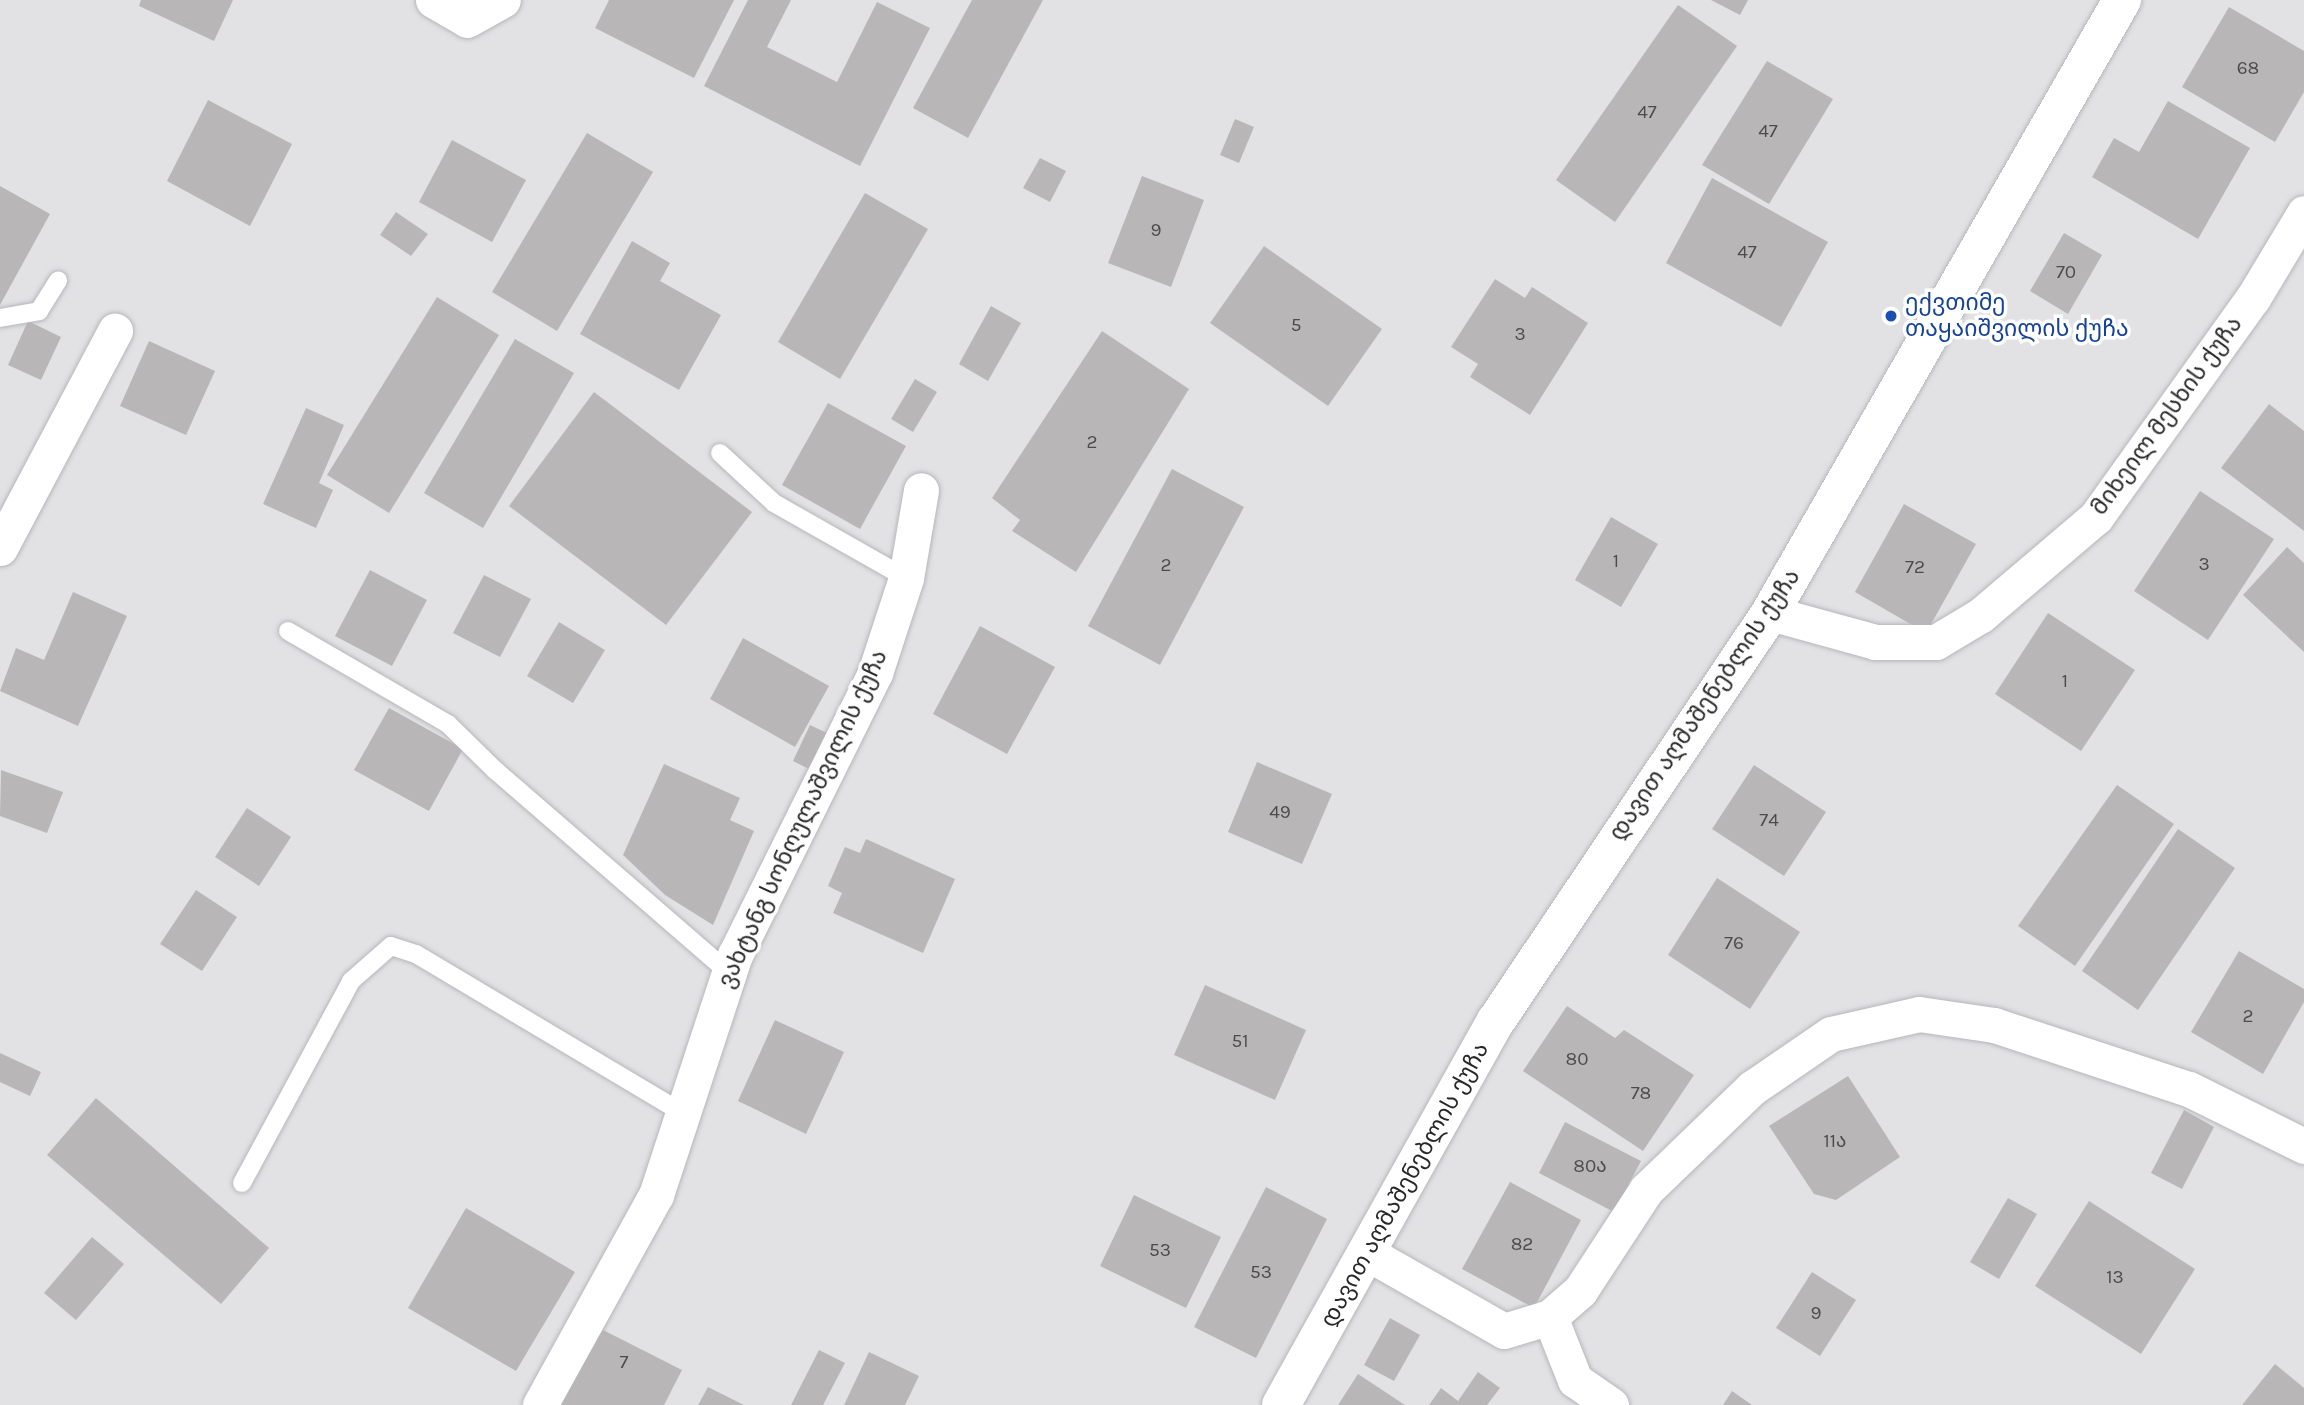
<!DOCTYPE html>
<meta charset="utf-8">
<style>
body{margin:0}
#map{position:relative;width:2304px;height:1405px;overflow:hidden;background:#e2e2e5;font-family:Karla,"Noto Sans Georgian",sans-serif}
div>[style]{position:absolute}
.building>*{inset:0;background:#b9b6b8}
.roads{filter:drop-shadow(0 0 2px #b6b7ba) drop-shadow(0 0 2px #b6b7ba)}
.lane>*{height:18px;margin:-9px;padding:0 9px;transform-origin:9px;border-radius:9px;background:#fff}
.street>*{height:35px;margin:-17.5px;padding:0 17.5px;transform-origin:17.5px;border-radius:17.5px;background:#fff}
.secondary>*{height:38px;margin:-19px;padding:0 19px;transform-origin:19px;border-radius:19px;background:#fff}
.dots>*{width:19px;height:19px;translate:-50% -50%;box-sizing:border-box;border:4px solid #fff;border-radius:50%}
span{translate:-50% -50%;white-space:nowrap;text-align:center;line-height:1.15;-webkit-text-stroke:7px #fff;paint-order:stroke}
.number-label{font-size:19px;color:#4c4c4d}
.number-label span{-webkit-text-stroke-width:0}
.transit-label{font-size:23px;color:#164399}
.left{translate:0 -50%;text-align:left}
.street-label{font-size:23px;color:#282829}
</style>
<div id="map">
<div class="building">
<div style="clip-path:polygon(141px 0,233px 0,214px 41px,139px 6px)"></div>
<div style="clip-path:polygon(609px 0,734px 0,694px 78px,595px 28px)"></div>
<div style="clip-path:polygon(748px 0,791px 0,767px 47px,837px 82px,877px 2px,930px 28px,860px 166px,704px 86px)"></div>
<div style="clip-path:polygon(972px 0,1043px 0,968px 138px,913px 108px)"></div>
<div style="clip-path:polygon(1711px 0,1748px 0,1740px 15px)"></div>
<div style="clip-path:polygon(1678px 5px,1737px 46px,1615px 222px,1556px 180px)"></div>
<div style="clip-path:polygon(2229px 7px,2304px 51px,2304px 92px,2275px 142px,2182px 87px)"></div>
<div style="clip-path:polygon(1767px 61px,1833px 99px,1769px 204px,1702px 165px)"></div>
<div style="clip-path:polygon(208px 100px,292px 144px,250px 226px,167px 181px)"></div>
<div style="clip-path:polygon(2168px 101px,2250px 148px,2198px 239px,2092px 177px,2114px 138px,2139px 152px)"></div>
<div style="clip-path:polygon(1235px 119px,1254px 127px,1239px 163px,1220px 155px)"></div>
<div style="clip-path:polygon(587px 133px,653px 172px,557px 331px,492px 292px)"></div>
<div style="clip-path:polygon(452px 140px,526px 180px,492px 242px,419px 202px)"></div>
<div style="clip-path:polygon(1040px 158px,1066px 171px,1050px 202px,1023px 188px)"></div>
<div style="clip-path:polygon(1142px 176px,1204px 200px,1171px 287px,1108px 263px)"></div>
<div style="clip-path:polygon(1712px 178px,1828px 242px,1781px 327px,1666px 263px)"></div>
<div style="clip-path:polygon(0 186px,50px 214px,0 305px)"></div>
<div style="clip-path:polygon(865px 193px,928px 229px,840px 379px,778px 342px)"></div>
<div style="clip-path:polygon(396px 212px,428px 234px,411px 256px,380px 235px)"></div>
<div style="clip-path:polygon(2064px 233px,2102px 255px,2068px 314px,2030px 291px)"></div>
<div style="clip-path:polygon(632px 241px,670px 263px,660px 281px,721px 315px,679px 390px,580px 334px)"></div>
<div style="clip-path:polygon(1264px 246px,1382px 329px,1328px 406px,1210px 323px)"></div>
<div style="clip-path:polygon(1495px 279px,1525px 298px,1532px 287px,1588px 323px,1530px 415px,1470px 377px,1478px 364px,1451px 347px)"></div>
<div style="clip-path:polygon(437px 297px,499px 335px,389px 513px,327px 475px)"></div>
<div style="clip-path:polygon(991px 306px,1021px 323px,988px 381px,959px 364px)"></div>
<div style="clip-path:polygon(28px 321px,61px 337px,41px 380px,8px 365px)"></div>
<div style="clip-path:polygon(1102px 331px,1189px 389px,1076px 572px,1012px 531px,1020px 520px,992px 498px)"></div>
<div style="clip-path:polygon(515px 339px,574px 373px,483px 528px,424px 493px)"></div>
<div style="clip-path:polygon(149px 341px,215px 371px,186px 435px,120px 406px)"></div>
<div style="clip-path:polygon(915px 379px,937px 392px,913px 432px,891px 419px)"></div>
<div style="clip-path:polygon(594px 392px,752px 512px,666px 625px,509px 506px)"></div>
<div style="clip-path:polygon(828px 403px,906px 446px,860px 529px,782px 485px)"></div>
<div style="clip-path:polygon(2269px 404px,2304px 431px,2304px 531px,2221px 468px)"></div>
<div style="clip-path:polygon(306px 408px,344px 425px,319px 483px,333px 490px,316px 528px,263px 504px)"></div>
<div style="clip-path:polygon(1172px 469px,1244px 507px,1160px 665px,1088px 626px)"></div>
<div style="clip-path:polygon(2200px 491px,2274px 539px,2208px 640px,2134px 591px)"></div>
<div style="clip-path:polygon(1904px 504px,1976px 544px,1926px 633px,1855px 592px)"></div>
<div style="clip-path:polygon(1611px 517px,1658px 544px,1621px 607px,1575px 580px)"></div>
<div style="clip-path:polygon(2287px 547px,2304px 563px,2304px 652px,2243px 595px)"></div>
<div style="clip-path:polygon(370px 570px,427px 600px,392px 666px,335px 636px)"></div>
<div style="clip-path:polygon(484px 575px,531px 599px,500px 657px,453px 633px)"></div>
<div style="clip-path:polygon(73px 592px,127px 616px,78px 726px,0 691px,16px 648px,44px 660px)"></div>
<div style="clip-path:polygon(2048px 613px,2135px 670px,2081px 751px,1995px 694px)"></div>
<div style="clip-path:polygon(559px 622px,605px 650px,573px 703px,527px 676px)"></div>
<div style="clip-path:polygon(980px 626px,1055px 667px,1007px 754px,933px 714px)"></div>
<div style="clip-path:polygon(743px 638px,829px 686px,795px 747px,710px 699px)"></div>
<div style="clip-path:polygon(389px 708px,463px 749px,429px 811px,354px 770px)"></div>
<div style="clip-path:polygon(810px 725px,829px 734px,811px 770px,793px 761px)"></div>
<div style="clip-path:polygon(1257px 762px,1332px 794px,1302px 864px,1228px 832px)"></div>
<div style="clip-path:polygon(664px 764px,740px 798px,730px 820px,754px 831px,713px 925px,665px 895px,623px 855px)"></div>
<div style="clip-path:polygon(1754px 765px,1826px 812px,1784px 876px,1712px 829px)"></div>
<div style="clip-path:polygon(1px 770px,63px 792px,47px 833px,0 816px)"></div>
<div style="clip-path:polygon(2117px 785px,2174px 824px,2075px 966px,2018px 926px)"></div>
<div style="clip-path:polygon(247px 808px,291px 837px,259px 886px,215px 857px)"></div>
<div style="clip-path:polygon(2178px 829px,2235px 868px,2138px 1010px,2082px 971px)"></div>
<div style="clip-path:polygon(866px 839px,955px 879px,923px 953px,833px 913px,842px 893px,828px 886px,845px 847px,860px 853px)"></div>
<div style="clip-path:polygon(1717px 878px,1800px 932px,1750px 1009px,1668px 955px)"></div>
<div style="clip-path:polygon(196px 890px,237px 917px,202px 971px,160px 944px)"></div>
<div style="clip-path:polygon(2239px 951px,2304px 989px,2304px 1002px,2263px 1074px,2191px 1032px)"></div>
<div style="clip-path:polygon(1205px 985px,1306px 1030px,1275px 1100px,1174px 1055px)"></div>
<div style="clip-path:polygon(1567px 1006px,1615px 1038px,1624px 1030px,1694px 1075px,1643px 1151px,1523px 1071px)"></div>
<div style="clip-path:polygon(775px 1020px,844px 1052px,806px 1134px,738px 1101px)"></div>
<div style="clip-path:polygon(0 1053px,41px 1072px,30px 1096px,0 1082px)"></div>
<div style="clip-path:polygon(1848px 1076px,1900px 1157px,1836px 1200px,1814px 1194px,1769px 1126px)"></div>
<div style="clip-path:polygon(96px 1098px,269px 1248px,221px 1304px,47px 1155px)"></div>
<div style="clip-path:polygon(2184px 1110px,2214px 1127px,2182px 1189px,2151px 1173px)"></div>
<div style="clip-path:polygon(1565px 1122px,1641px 1161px,1614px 1212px,1539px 1173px)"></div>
<div style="clip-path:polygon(1510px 1182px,1581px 1220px,1534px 1308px,1462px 1269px)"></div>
<div style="clip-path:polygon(1266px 1187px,1327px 1219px,1256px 1358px,1194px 1327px)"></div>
<div style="clip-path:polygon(1134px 1195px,1221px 1237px,1186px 1308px,1100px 1266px)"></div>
<div style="clip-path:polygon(2008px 1198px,2037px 1214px,1999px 1279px,1970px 1262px)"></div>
<div style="clip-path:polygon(2089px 1201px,2195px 1269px,2141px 1354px,2035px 1286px)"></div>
<div style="clip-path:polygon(466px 1208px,575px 1272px,516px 1371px,408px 1308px)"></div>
<div style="clip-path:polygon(92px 1237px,124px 1264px,76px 1320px,44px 1293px)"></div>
<div style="clip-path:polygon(1812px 1272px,1856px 1300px,1820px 1356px,1776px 1328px)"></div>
<div style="clip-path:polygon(1390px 1318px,1420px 1335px,1394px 1381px,1364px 1365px)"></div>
<div style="clip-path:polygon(603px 1330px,682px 1370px,664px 1405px,556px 1405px,583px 1356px)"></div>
<div style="clip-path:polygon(819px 1350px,845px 1363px,823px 1405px,791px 1405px)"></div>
<div style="clip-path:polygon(869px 1352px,919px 1376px,905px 1405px,844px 1405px)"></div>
<div style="clip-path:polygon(2275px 1364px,2304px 1388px,2304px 1405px,2242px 1405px)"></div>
<div style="clip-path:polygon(1478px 1372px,1500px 1388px,1487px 1405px,1429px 1405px,1441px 1388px,1458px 1401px)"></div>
<div style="clip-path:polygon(1358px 1374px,1405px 1405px,1338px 1405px)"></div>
<div style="clip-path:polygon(708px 1387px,744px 1405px,698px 1405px)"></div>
<div style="clip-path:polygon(1732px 1391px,1752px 1405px,1723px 1405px)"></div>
</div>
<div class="roads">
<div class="lane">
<div style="left:0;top:318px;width:40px;rotate:-10deg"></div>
<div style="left:39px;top:311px;width:36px;rotate:-58deg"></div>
<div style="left:720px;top:453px;width:74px;rotate:42.8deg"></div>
<div style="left:774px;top:503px;width:152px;rotate:29.6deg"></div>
<div style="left:288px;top:631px;width:185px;rotate:30.2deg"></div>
<div style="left:448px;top:724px;width:66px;rotate:44.4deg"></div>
<div style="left:495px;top:770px;width:310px;rotate:40.9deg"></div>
<div style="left:242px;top:1183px;width:230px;rotate:-61.6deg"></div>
<div style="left:351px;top:981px;width:53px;rotate:-41.2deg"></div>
<div style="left:391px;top:946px;width:26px;rotate:18deg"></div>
<div style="left:416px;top:954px;width:312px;rotate:30.8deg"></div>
</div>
<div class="street">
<div style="left:433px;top:0;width:39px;rotate:30deg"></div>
<div style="left:467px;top:20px;width:41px;rotate:-29.1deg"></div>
<div style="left:0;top:548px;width:246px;rotate:-62.1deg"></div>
<div style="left:1770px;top:613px;width:109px;rotate:15.4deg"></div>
<div style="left:1875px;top:642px;width:61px"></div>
<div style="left:1936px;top:642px;width:52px;rotate:-31deg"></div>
<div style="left:1981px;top:615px;width:151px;rotate:-40.4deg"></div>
<div style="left:2096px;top:517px;width:269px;rotate:-54.4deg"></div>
<div style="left:2253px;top:298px;width:99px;rotate:-59deg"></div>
<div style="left:1369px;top:1254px;width:155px;rotate:29.7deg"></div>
<div style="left:1504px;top:1331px;width:48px;rotate:-16.9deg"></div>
<div style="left:1550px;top:1317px;width:40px;rotate:-41deg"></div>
<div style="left:1580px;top:1291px;width:121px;rotate:-56.8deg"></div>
<div style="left:1646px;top:1190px;width:147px;rotate:-43.9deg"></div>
<div style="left:1752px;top:1088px;width:96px;rotate:-34.4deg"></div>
<div style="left:1831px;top:1034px;width:90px;rotate:-12.8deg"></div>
<div style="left:1919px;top:1014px;width:76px;rotate:8.3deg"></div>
<div style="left:1994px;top:1025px;width:205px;rotate:18.2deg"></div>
<div style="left:2189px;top:1089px;width:128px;rotate:26.4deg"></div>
<div style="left:1550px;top:1317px;width:68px;rotate:68.4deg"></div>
<div style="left:1575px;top:1380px;width:44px;rotate:34.8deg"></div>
<div style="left:540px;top:1405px;width:240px;rotate:-61.1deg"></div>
<div style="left:656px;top:1195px;width:253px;rotate:-71.8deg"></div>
<div style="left:735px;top:955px;width:315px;rotate:-63.6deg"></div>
<div style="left:875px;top:673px;width:100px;rotate:-71.9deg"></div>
<div style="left:906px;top:578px;width:89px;rotate:-80.3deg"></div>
</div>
<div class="secondary">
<div style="left:1281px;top:1405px;width:440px;rotate:-60.8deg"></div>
<div style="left:1496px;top:1021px;width:491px;rotate:-56.1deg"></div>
<div style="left:1770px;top:613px;width:707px;rotate:-60.13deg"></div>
</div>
</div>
<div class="dots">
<div style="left:1891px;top:316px;background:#1a4fb4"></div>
</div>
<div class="number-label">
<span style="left:2248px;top:69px">68</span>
<span style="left:1647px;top:113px">47</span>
<span style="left:1768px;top:132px">47</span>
<span style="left:1156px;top:231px">9</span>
<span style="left:1747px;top:253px">47</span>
<span style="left:2066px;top:273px">70</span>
<span style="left:1296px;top:326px">5</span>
<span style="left:1520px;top:335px">3</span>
<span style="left:1092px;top:443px">2</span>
<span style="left:1616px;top:562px">1</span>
<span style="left:2204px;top:565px">3</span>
<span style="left:1166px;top:566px">2</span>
<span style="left:1915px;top:568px">72</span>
<span style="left:2065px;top:682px">1</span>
<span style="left:1280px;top:813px">49</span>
<span style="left:1769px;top:821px">74</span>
<span style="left:1734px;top:944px">76</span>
<span style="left:2248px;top:1017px">2</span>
<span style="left:1240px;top:1042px">51</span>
<span style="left:1577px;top:1060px">80</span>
<span style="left:1641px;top:1094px">78</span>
<span style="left:1835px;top:1142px">11ა</span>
<span style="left:1590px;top:1167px">80ა</span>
<span style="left:1522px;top:1245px">82</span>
<span style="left:1160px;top:1251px">53</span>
<span style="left:1261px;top:1273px">53</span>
<span style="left:2115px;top:1278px">13</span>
<span style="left:1816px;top:1314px">9</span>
<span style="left:624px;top:1363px">7</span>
</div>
<div class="transit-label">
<span class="left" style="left:1905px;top:316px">ექვთიმე<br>თაყაიშვილის ქუჩა</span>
</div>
<div class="street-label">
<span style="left:2167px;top:416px;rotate:-54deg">მიხეილ მესხის ქუჩა</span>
<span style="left:1705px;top:705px;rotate:-56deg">დავით აღმაშენებლის ქუჩა</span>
<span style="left:803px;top:819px;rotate:-65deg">ვახტანგ სონღულაშვილის ქუჩა</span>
<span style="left:1405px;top:1185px;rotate:-61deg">დავით აღმაშენებლის ქუჩა</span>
</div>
</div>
